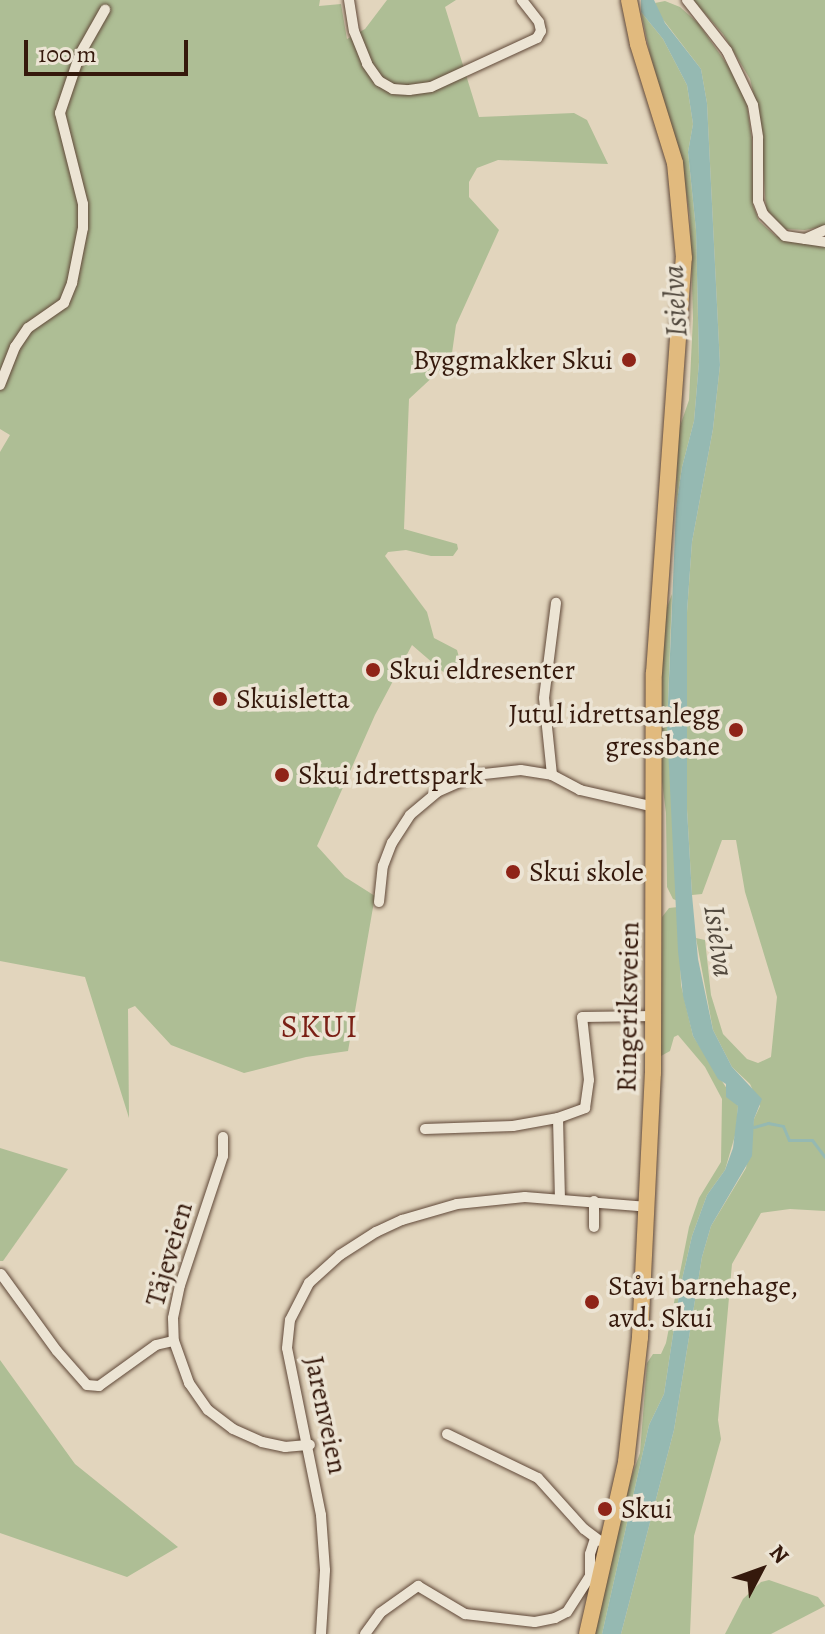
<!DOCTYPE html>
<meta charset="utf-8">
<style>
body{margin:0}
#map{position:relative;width:825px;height:1634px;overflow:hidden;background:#e2d5bd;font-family:Alegreya,serif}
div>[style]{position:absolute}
.green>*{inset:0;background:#aebe95}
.water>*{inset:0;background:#95b9b2}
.stream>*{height:3px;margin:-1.5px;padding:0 1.5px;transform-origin:1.5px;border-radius:1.5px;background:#95b9b2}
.roads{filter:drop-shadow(0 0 2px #604838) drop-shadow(0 0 2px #604838)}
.minor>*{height:10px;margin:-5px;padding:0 5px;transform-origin:5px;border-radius:5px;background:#ece4d4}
.primary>*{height:16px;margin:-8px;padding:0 8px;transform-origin:8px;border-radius:8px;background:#e1ba7e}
.dots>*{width:22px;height:22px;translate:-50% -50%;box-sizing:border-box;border:4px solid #ece4d4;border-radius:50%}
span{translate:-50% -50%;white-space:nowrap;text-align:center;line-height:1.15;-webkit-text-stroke:7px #ece4d4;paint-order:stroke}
.poi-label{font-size:28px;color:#35190c}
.right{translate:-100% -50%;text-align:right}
.left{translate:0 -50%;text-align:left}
.street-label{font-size:28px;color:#35190c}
.water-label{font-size:30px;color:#52493e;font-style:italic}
.quarter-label{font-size:32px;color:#7a1f14;letter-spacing:2px}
.north{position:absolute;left:721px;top:1530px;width:80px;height:80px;-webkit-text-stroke:6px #ece4d4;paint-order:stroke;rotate:49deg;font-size:22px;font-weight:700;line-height:32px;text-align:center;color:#35190c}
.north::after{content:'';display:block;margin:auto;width:28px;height:36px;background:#35190c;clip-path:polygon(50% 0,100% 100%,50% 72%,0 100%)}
.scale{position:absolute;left:24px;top:40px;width:164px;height:36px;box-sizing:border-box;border:4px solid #35190c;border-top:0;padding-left:10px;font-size:24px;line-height:28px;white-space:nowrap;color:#35190c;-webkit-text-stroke:6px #ece4d4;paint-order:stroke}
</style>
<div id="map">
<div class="green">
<div style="clip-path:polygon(0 0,320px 0,319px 6px,341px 4px,347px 39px,365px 29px,387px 0,456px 0,445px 7px,479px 117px,574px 113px,587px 120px,608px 164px,498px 160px,477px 168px,469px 182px,469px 197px,499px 230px,456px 325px,451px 360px,409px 399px,404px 529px,457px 544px,458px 549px,453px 556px,431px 556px,406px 550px,388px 552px,385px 556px,427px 612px,434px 638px,457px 650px,463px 672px,462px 680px,456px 683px,412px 645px,375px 715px,317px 846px,345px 877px,375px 896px,348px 1051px,306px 1057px,244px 1073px,171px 1045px,135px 1006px,128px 1009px,129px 1118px,85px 977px,0 961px,0 452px,10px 435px,0 429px)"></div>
<div style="clip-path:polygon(693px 0,825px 0,825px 226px,805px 230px,785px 229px,766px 209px,760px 122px,750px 79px,723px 34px)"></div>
<div style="clip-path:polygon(665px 1px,680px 7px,698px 23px,736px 77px,747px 105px,752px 141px,753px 205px,759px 221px,776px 236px,825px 247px,825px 1211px,790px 1209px,761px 1213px,732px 1264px,718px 1420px,721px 1439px,694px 1536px,690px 1634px,621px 1634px,674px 1430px,702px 1257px,711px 1226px,746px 1168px,754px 1119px,760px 1106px,750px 1084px,732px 1067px,713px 1030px,696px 938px,705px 940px,711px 995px,723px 1034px,747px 1059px,758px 1063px,771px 1057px,777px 997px,745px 892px,736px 840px,722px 840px,702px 894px,692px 895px,687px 809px,687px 612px,692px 542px,713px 429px,720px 365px,707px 103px,701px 69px,658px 13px,655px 3px)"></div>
<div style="clip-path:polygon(641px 12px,663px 39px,687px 85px,693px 124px,688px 152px,696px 230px,699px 362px,694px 421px,682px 467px,676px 508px,678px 432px,689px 400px,693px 318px,690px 217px,682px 164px,650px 54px)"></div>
<div style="clip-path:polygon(672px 594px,667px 727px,678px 901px,673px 899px,667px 887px,666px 813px,661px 774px,660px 685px,666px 610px)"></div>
<div style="clip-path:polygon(678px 907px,681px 985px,693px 1036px,738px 1106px,736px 1132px,725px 1170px,707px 1195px,692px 1236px,680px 1288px,664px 1394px,649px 1425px,602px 1634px,592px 1634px,630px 1481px,640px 1453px,647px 1363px,653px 1354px,661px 1354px,666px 1343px,689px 1227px,699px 1198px,721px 1162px,722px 1099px,705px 1067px,678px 1035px,674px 1037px,670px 1051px,661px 1056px,662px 917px,669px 908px)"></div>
<div style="clip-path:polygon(0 1148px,68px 1169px,3px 1261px,0 1261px)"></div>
<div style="clip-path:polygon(0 1360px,75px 1464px,178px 1547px,127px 1577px,0 1533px)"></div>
<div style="clip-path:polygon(769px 1580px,818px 1597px,825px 1606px,771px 1634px,725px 1634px,743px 1599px,761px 1582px)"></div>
</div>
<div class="water">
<div style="clip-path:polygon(641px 0,654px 0,665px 23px,701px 69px,707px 103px,720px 365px,713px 429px,692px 542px,687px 612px,687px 809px,692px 895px,698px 959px,713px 1030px,732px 1067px,762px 1099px,754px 1119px,752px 1156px,711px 1226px,702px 1257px,674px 1430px,621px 1634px,602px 1634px,649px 1425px,664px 1394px,680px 1288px,692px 1236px,707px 1195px,725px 1170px,733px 1148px,738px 1106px,726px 1097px,726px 1084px,718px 1079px,693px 1036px,683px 996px,678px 951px,667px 727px,676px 508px,682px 467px,694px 421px,699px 362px,696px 230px,688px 152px,693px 124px,687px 85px,663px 39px,641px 12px)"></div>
</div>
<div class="stream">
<div style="left:754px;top:1127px;width:15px;rotate:-16deg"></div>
<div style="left:768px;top:1123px;width:15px;rotate:11deg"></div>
<div style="left:783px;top:1126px;width:15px;rotate:67deg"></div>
<div style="left:789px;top:1140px;width:23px"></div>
<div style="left:812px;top:1140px;width:21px;rotate:53deg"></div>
</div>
<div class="roads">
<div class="minor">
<div style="left:349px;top:0;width:31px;rotate:81deg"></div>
<div style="left:354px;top:31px;width:35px;rotate:68deg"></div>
<div style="left:367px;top:64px;width:21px;rotate:55deg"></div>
<div style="left:379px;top:81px;width:16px;rotate:30deg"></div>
<div style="left:393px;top:89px;width:16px;rotate:4deg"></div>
<div style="left:409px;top:90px;width:22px;rotate:-8deg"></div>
<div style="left:431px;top:87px;width:117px;rotate:-24.8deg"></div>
<div style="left:537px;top:38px;width:8px;rotate:-60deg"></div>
<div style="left:541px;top:31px;width:9px;rotate:-103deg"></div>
<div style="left:539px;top:22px;width:28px;rotate:-128deg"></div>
<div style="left:687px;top:0;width:65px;rotate:51.9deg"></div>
<div style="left:727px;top:51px;width:60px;rotate:64.3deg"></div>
<div style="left:753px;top:105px;width:33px;rotate:81deg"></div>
<div style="left:758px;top:138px;width:63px;rotate:90deg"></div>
<div style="left:758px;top:201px;width:14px;rotate:69deg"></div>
<div style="left:763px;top:214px;width:31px;rotate:45deg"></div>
<div style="left:785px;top:236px;width:40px;rotate:8.5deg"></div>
<div style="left:805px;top:239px;width:22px;rotate:-24deg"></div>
<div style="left:0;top:385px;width:41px;rotate:-68.5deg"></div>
<div style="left:15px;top:347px;width:23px;rotate:-56deg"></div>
<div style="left:28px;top:328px;width:44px;rotate:-34.8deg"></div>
<div style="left:64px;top:303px;width:22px;rotate:-68deg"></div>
<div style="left:72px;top:283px;width:56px;rotate:-78.7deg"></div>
<div style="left:83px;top:228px;width:24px;rotate:-90deg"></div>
<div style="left:83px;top:204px;width:94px;rotate:-104.2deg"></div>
<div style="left:60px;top:113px;width:62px;rotate:-71.3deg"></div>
<div style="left:80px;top:54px;width:51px;rotate:-60.4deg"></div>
<div style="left:552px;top:775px;width:77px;rotate:-95.9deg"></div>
<div style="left:544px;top:698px;width:96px;rotate:-82.8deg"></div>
<div style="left:379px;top:902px;width:36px;rotate:-84deg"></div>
<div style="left:383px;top:866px;width:25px;rotate:-69deg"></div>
<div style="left:392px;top:843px;width:33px;rotate:-57deg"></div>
<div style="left:410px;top:815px;width:35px;rotate:-40deg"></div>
<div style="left:437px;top:792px;width:42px;rotate:-24.1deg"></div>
<div style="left:475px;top:775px;width:46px;rotate:-6.2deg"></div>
<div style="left:521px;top:770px;width:31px;rotate:9deg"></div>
<div style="left:552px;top:775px;width:32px;rotate:28deg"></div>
<div style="left:580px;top:790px;width:76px;rotate:12.9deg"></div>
<div style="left:558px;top:1118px;width:81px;rotate:88.6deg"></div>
<div style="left:425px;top:1129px;width:88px;rotate:-2deg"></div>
<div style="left:513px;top:1126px;width:46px;rotate:-10.1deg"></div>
<div style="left:558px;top:1118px;width:29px;rotate:-20deg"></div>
<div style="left:585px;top:1108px;width:28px;rotate:-82deg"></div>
<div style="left:589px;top:1080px;width:63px;rotate:-96.3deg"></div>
<div style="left:582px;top:1017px;width:72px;rotate:-0.8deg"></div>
<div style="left:223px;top:1137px;width:19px;rotate:90deg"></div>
<div style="left:223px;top:1156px;width:136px;rotate:108.4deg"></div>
<div style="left:180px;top:1285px;width:34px;rotate:102deg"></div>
<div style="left:173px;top:1318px;width:23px;rotate:88deg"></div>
<div style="left:174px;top:1341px;width:45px;rotate:70.3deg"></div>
<div style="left:189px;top:1383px;width:33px;rotate:55deg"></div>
<div style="left:208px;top:1410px;width:31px;rotate:37deg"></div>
<div style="left:233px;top:1429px;width:32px;rotate:24deg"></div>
<div style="left:262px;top:1442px;width:24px;rotate:12deg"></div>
<div style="left:285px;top:1447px;width:25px;rotate:-5deg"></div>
<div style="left:594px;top:1227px;width:26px;rotate:-90deg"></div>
<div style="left:1px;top:1274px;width:95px;rotate:54deg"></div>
<div style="left:57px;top:1351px;width:45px;rotate:48.6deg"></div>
<div style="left:87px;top:1385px;width:12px;rotate:5deg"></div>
<div style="left:99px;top:1386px;width:70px;rotate:-35.7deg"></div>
<div style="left:156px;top:1345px;width:18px;rotate:-13deg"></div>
<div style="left:447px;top:1434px;width:101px;rotate:25.8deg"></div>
<div style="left:538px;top:1478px;width:69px;rotate:48deg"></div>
<div style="left:584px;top:1529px;width:20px;rotate:37deg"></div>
<div style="left:321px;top:1634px;width:64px;rotate:-86.4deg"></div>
<div style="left:325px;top:1570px;width:55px;rotate:-94.2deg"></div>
<div style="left:321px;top:1515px;width:170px;rotate:-101.5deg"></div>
<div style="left:287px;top:1348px;width:28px;rotate:-84deg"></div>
<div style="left:290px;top:1320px;width:42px;rotate:-62.8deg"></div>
<div style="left:309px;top:1283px;width:42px;rotate:-42.1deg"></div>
<div style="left:340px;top:1255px;width:43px;rotate:-32.6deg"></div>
<div style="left:376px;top:1232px;width:29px;rotate:-25deg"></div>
<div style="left:402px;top:1220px;width:57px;rotate:-16.2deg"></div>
<div style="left:457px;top:1204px;width:68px;rotate:-5.9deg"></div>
<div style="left:525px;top:1197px;width:123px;rotate:4.6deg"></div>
<div style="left:365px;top:1634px;width:26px;rotate:-54deg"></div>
<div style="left:380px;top:1613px;width:47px;rotate:-35.4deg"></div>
<div style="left:418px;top:1586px;width:55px;rotate:30.8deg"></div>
<div style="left:465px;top:1614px;width:70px;rotate:6.5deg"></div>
<div style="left:535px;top:1622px;width:20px;rotate:-11deg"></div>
<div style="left:555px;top:1618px;width:13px;rotate:-27deg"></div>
<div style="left:567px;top:1612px;width:43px;rotate:-57.4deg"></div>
<div style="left:590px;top:1576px;width:22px;rotate:-90deg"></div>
<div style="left:590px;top:1554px;width:16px;rotate:-72deg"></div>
</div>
<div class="primary">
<div style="left:587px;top:1634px;width:176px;rotate:-77.2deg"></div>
<div style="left:626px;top:1462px;width:126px;rotate:-83.6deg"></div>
<div style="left:640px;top:1337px;width:264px;rotate:-87.2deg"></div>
<div style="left:653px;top:1073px;width:400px;rotate:-89.9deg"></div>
<div style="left:654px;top:673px;width:416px;rotate:-85.9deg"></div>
<div style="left:684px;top:258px;width:95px;rotate:-95.4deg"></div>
<div style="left:675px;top:163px;width:125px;rotate:-107.3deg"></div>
<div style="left:638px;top:44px;width:45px;rotate:-101.6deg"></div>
</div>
</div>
<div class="dots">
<div style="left:629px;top:360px;background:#8f2418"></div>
<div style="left:373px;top:670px;background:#8f2418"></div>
<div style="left:220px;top:699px;background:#8f2418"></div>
<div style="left:736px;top:730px;background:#8f2418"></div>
<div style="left:282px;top:775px;background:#8f2418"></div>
<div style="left:513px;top:872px;background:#8f2418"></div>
<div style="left:592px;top:1302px;background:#8f2418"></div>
<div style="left:605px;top:1509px;background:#8f2418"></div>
</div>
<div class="poi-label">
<span class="right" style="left:613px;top:360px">Byggmakker Skui</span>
<span class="left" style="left:389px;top:670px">Skui eldresenter</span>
<span class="left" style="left:236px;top:699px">Skuisletta</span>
<span class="right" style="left:720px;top:730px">Jutul idrettsanlegg<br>gressbane</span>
<span class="left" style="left:298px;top:775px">Skui idrettspark</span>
<span class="left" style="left:529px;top:872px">Skui skole</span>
<span class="left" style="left:608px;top:1302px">Ståvi barnehage,<br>avd. Skui</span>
<span class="left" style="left:621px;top:1509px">Skui</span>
</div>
<div class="street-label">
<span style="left:628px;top:1007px;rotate:-89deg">Ringeriksveien</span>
<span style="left:169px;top:1254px;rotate:-74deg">Tåjeveien</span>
<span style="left:326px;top:1415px;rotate:78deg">Jarenveien</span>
</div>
<div class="water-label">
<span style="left:675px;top:301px;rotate:-93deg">Isielva</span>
<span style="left:719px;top:941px;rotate:82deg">Isielva</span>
</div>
<div class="quarter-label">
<span style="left:320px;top:1026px">SKUI</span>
</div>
<div class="north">N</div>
<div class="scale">100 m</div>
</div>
